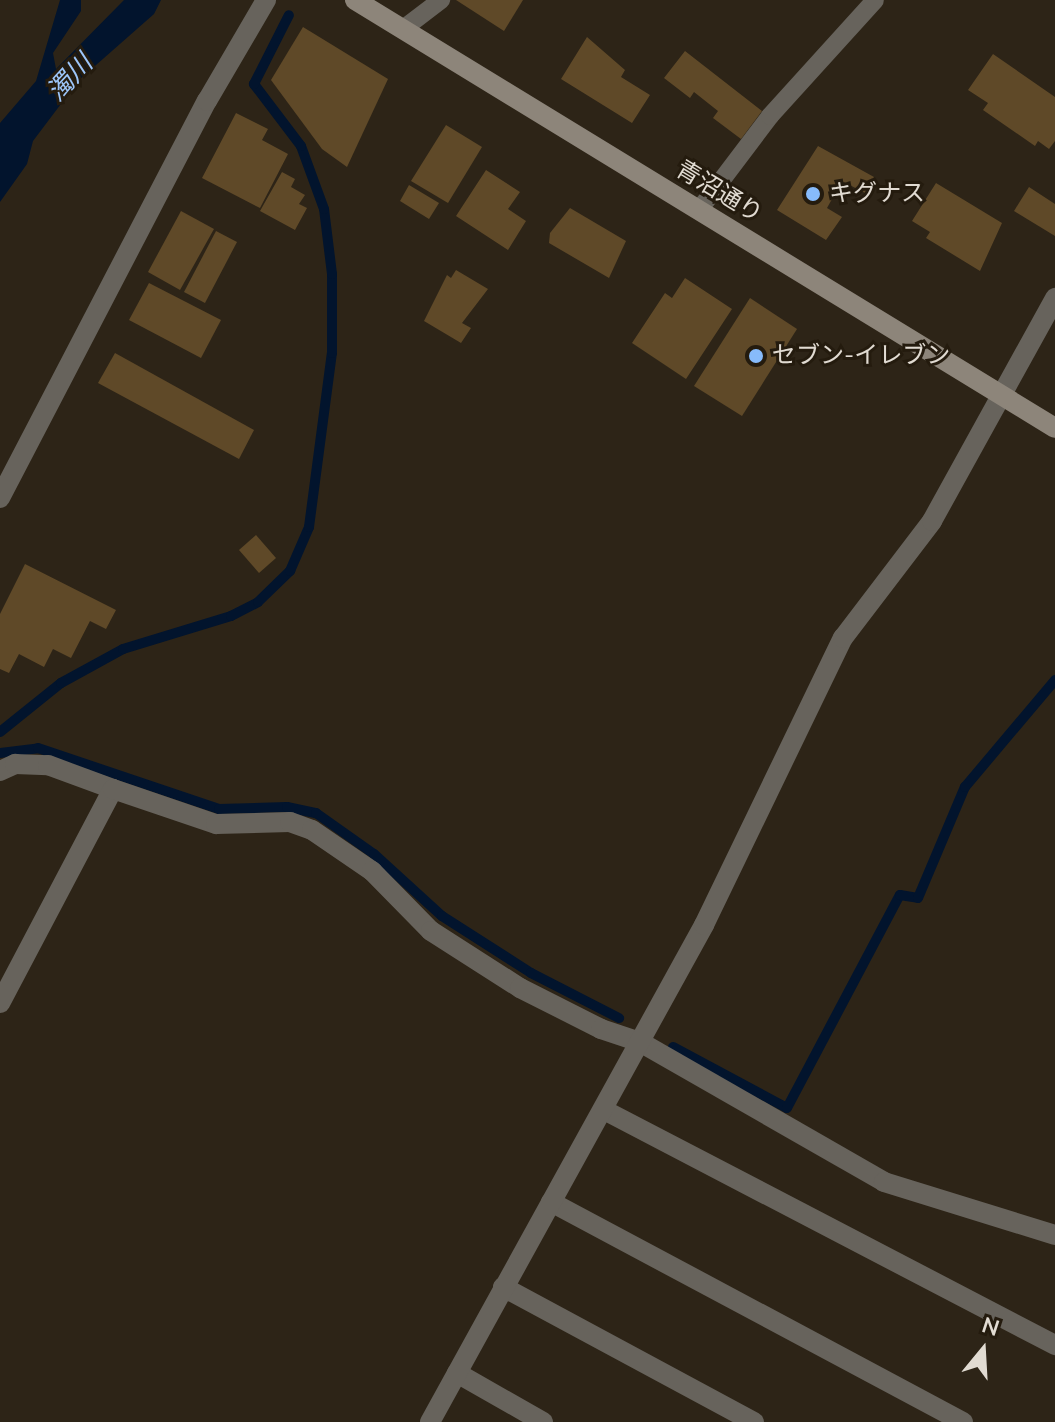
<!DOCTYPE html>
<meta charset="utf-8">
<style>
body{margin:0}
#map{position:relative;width:1055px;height:1422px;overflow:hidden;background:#2d2417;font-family:"Nunito Sans","Noto Sans JP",sans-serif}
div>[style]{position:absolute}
.water>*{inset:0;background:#02142d}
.stream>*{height:10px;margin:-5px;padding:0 5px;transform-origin:5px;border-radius:5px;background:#02142d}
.building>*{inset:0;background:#5f4928}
.lane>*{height:18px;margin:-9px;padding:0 9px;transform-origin:9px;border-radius:9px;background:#67635c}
.street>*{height:20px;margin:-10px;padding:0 10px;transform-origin:10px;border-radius:10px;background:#67635c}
.secondary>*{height:20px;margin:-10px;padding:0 10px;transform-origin:10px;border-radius:10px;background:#8d857a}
.dots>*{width:22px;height:22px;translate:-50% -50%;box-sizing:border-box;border:4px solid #241b0e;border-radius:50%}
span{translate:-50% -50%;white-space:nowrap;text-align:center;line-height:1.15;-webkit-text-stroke:6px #241b0e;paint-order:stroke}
.street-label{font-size:24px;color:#e1dbd2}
.poi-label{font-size:24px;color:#e1dbd2}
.left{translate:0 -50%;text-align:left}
.water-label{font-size:26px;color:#9dc6fa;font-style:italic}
.north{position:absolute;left:943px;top:1310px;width:80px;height:80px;-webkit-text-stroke:6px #241b0e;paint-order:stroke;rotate:18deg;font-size:22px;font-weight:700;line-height:32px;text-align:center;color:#e1dbd2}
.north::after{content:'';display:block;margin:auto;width:28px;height:36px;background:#e1dbd2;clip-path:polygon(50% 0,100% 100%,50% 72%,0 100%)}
</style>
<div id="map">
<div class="water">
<div style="clip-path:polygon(60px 0,81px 0,81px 11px,53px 53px,56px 69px,124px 0,161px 0,154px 14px,79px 80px,33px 141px,27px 164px,0 202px,0 123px,36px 81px)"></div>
</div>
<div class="stream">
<div style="left:0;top:732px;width:78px;rotate:-38.8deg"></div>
<div style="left:61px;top:683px;width:71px;rotate:-28.7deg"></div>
<div style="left:123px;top:649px;width:113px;rotate:-17deg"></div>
<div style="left:231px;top:616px;width:30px;rotate:-27deg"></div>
<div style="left:258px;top:602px;width:45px;rotate:-44.1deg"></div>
<div style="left:290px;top:571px;width:48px;rotate:-66.6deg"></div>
<div style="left:309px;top:527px;width:176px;rotate:-82.5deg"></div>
<div style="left:332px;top:353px;width:79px;rotate:-90deg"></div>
<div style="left:332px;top:274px;width:65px;rotate:-97deg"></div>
<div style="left:324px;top:209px;width:67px;rotate:-110.1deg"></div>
<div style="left:301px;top:146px;width:78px;rotate:-127.2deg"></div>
<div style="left:254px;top:84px;width:77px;rotate:-63.1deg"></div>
<div style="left:0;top:753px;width:38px;rotate:-7deg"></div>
<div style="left:38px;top:748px;width:191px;rotate:18.6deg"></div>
<div style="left:219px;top:809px;width:68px;rotate:-1.7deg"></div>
<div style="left:287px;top:807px;width:30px;rotate:12deg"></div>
<div style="left:316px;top:813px;width:71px;rotate:35.3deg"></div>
<div style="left:374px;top:854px;width:92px;rotate:42.4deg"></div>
<div style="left:442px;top:916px;width:106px;rotate:32.6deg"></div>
<div style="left:531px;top:973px;width:99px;rotate:27.1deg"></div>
<div style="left:673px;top:1047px;width:129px;rotate:28.2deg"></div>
<div style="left:787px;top:1108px;width:241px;rotate:-62.1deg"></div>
<div style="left:900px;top:895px;width:18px;rotate:9deg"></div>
<div style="left:918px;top:898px;width:121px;rotate:-67.1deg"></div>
<div style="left:965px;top:787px;width:140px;rotate:-49.9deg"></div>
</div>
<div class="building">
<div style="clip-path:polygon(456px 0,523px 0,504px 31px)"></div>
<div style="clip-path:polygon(303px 27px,388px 79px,347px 167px,322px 149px,271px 80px)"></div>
<div style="clip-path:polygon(587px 37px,625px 70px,621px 77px,650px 95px,632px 123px,561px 79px)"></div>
<div style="clip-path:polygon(685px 51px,762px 111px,741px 139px,713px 118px,718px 111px,694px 92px,690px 98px,664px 78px)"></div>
<div style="clip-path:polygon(993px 54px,1055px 97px,1055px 141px,1049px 149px,1038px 141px,1035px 146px,983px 110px,988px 103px,968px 90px)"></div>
<div style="clip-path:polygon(236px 113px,268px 129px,262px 140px,288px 154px,260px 208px,202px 178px)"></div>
<div style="clip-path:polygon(446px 125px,482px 147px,448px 203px,411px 181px)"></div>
<div style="clip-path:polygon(818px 146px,874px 177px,865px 193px,842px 181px,827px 208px,842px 217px,826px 240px,777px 210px)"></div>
<div style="clip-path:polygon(486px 170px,520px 192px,508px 209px,526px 221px,508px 250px,456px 216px)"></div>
<div style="clip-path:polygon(282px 172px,295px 179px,291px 187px,305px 195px,299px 204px,307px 208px,295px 230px,260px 211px)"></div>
<div style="clip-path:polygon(936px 183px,1002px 223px,980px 271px,926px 238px,930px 232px,912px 221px)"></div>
<div style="clip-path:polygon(409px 185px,439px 203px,429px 219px,400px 201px)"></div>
<div style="clip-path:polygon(1029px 187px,1055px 204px,1055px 236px,1014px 211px)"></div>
<div style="clip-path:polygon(570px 208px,626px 241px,609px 278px,549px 243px,550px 233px)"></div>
<div style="clip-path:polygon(181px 211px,214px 229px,180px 290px,148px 272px)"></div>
<div style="clip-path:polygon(216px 231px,237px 242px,205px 303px,184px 292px)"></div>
<div style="clip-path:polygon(456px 270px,488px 289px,462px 323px,471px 328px,461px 343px,424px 321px,447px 275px,451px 278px)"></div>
<div style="clip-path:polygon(685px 278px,732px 309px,686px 379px,632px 343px,665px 293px,672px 298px)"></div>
<div style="clip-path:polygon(149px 283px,221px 320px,201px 358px,129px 320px)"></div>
<div style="clip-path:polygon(750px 298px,797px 329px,742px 416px,694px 386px)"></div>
<div style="clip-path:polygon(115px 353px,254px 430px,239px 459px,98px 383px)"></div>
<div style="clip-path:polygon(256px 535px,276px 558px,259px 573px,239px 550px)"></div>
<div style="clip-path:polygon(25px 564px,116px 610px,106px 629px,90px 621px,71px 658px,53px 649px,44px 667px,19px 654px,9px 673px,0 669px,0 614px)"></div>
</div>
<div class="lane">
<div style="left:403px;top:29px;width:48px;rotate:-37.3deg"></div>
<div style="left:699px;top:210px;width:118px;rotate:-52.9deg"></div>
<div style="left:770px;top:116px;width:156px;rotate:-47.8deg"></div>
</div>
<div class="street">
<div style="left:0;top:498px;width:448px;rotate:-62.5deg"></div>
<div style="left:207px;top:101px;width:117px;rotate:-59.7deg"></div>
<div style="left:0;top:771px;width:17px;rotate:-25deg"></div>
<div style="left:15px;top:764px;width:33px;rotate:2deg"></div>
<div style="left:48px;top:765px;width:69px;rotate:20.3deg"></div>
<div style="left:113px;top:789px;width:242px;rotate:117.8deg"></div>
<div style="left:113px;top:789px;width:109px;rotate:18.8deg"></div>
<div style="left:216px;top:824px;width:74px;rotate:-1.5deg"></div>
<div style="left:290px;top:822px;width:23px;rotate:20deg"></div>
<div style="left:312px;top:830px;width:73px;rotate:34.3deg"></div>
<div style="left:372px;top:871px;width:84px;rotate:45.5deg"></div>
<div style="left:431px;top:931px;width:106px;rotate:32.6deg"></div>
<div style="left:520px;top:988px;width:91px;rotate:26.8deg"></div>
<div style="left:601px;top:1029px;width:41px;rotate:18.4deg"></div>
<div style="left:640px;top:1042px;width:281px;rotate:29.8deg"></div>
<div style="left:884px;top:1182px;width:179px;rotate:17.2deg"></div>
<div style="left:604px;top:1110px;width:509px;rotate:27.52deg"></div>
<div style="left:551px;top:1202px;width:467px;rotate:28.1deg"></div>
<div style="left:503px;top:1287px;width:285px;rotate:28.3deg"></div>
<div style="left:457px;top:1373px;width:99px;rotate:29.7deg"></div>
<div style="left:430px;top:1422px;width:568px;rotate:-61.13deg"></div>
<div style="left:704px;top:925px;width:319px;rotate:-64.2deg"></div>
<div style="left:843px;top:638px;width:147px;rotate:-52.7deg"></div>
<div style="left:932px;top:521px;width:255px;rotate:-61.1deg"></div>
</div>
<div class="secondary">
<div style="left:355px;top:0;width:820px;rotate:31.44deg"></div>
</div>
<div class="dots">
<div style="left:813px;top:194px;background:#87bbfb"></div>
<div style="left:756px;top:356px;background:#87bbfb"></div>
</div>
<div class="street-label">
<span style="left:719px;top:192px;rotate:31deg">青沼通り</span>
</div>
<div class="poi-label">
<span class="left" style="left:829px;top:194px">キグナス</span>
<span class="left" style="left:772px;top:356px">セブン-イレブン</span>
</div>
<div class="water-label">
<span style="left:70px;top:78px;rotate:-47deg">濁川</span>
</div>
<div class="north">N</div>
</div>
